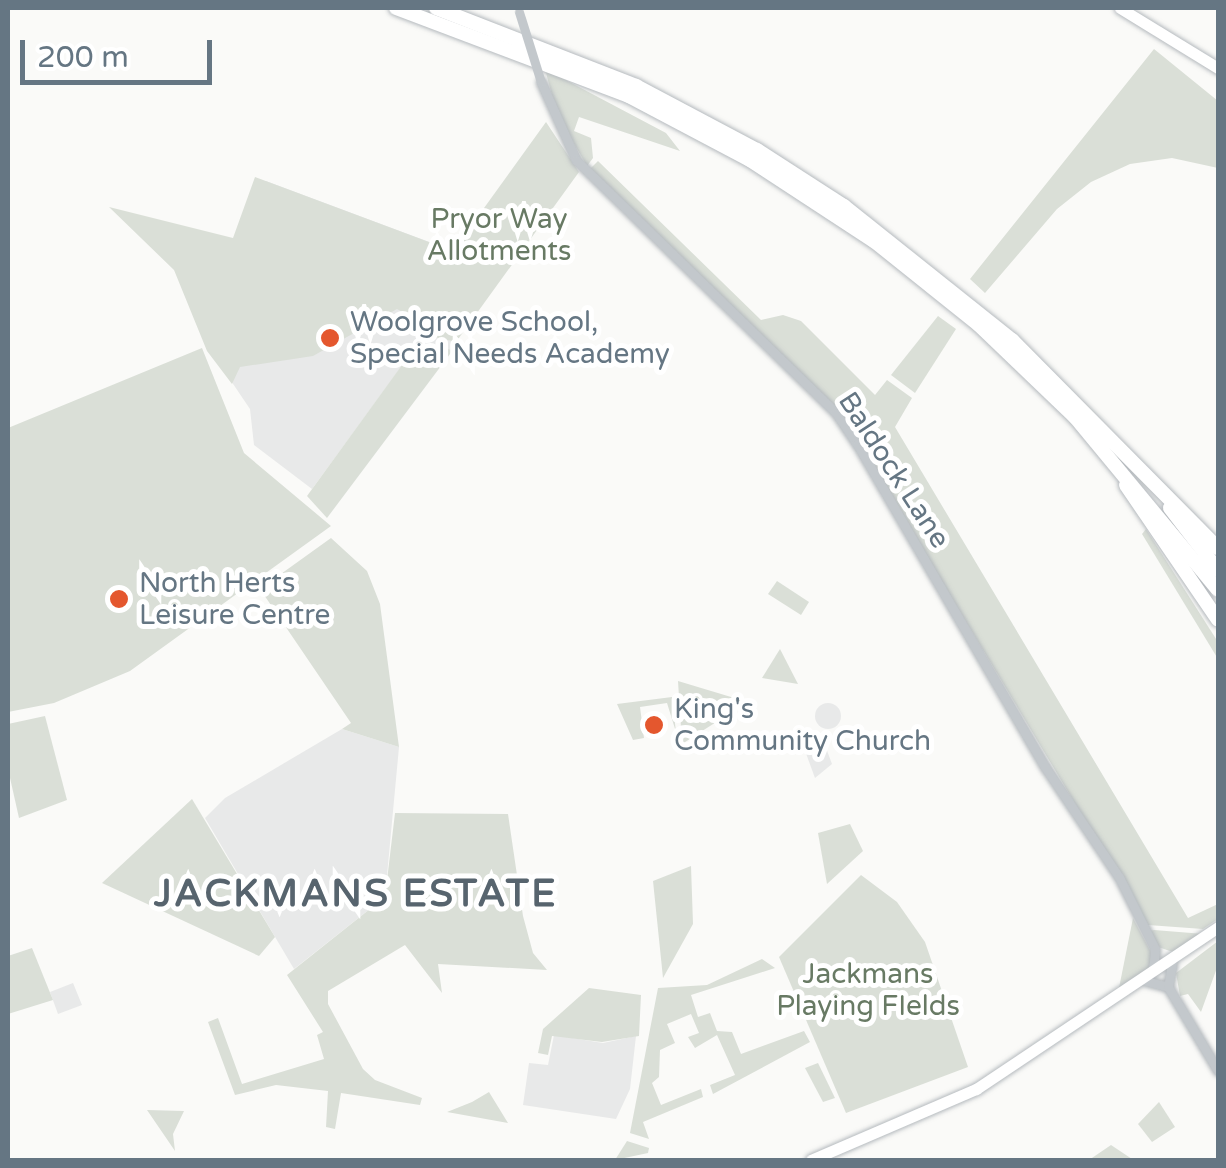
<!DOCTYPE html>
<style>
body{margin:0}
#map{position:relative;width:1226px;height:1168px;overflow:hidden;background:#fafaf8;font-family:"Varela Round",sans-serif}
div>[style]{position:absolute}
.built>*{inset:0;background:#e8e9e9}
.round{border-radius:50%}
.green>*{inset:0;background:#dadfd7}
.roads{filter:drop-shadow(0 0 2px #b5babe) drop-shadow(0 0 2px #b5babe)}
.minor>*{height:9px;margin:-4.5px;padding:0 4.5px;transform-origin:4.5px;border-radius:4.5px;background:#c3c8cc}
.major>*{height:11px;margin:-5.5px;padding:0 5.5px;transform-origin:5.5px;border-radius:5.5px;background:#fff}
.highway>*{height:14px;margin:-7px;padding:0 7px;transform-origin:7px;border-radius:7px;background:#fff}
.minor-bridge>*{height:9px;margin:-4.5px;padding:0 4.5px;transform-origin:4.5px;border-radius:4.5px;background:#c3c8cc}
.dots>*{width:28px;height:28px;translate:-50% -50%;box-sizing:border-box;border:5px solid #fff;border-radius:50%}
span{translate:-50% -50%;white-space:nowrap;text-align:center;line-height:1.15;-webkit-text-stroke:10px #fff;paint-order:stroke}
.park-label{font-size:28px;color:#687a64}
.poi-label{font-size:28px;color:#657683}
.left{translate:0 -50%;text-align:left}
.street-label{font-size:28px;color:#657683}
.district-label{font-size:38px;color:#57646e;font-weight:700;letter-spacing:2.5px}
.frame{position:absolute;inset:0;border:10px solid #657683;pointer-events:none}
.scale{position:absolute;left:20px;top:40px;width:192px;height:45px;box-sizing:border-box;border:5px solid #657683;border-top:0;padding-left:12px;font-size:30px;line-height:35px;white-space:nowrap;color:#657683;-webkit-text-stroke:8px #fff;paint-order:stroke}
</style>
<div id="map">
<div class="built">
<div style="clip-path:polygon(266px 181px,456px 252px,425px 334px,456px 342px,453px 350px,418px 344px,312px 489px,254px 445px,250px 409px,227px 375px)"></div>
<div class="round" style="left:815px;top:703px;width:26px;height:26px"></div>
<div style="clip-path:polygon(342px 729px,399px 747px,385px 897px,294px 969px,205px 818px,225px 798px)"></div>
<div style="clip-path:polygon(823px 740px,832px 764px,815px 778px,804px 748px)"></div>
<div style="clip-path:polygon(73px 983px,82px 1005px,58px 1014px,50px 992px)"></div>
<div style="clip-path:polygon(554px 1035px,603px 1043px,636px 1036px,630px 1089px,616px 1119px,523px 1105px,529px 1063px,548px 1065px)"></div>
</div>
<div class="green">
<div style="clip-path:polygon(1154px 49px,1218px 101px,1218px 168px,1172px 158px,1130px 164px,1091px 182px,1057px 209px,985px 293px,970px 279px)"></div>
<div style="clip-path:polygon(545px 69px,666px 133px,680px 151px,579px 117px,574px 131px,591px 138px,593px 158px,587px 166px,557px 114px)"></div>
<div style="clip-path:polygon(546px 122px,579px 172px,456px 342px,425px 335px,429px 327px,397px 309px,313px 356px,240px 367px,232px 384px,207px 351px,174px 270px,109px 207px,233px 238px,255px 177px,453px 251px)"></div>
<div style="clip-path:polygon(598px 161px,761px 320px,783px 315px,801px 321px,875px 395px,887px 380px,912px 398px,895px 427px,1188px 918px,1218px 904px,1218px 919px,1203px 929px,1148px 925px,842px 415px,590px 169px)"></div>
<div style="clip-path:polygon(938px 316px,956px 329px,915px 393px,891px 375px)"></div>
<div style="clip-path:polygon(418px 343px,453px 350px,327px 518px,307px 496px)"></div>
<div style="clip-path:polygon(202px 348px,244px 453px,331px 526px,130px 671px,54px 703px,8px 712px,8px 428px)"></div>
<div style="clip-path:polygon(1146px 529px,1218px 642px,1218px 659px,1142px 534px)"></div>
<div style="clip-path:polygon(331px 538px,367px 571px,380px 604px,399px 747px,342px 729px,351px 723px,260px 589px)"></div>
<div style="clip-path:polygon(777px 581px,809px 602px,801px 615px,768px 594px)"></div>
<div style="clip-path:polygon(780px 649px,798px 684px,762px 678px)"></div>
<div style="clip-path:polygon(678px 681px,741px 700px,738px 708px,682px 744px)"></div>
<div style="clip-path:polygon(672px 697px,676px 732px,667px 703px,640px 707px,644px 738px,633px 740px,617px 704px)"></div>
<div style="clip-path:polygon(45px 716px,67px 800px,19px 818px,8px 769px,8px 724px)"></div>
<div style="clip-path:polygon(192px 799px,275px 937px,259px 956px,102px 883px)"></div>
<div style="clip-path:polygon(395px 813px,508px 814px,523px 916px,533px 953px,547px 970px,438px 964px,442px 993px,405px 945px,328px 991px,328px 1004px,363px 1069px,375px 1080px,422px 1098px,420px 1105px,341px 1093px,335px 1129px,326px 1127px,328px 1091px,276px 1085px,235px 1095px,208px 1022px,218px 1018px,242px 1084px,324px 1059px,317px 1035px,323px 1032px,287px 975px,385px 897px)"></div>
<div style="clip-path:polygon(850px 824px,863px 851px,827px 884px,818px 833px)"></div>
<div style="clip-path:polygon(691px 866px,693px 924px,663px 978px,653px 881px)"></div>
<div style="clip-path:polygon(861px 875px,897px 902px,925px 942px,968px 1067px,846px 1113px,779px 957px)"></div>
<div style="clip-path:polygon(1133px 918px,1152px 954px,1148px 971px,1119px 988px)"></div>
<div style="clip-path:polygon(1149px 931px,1154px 930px,1204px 934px,1173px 952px,1158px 947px)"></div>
<div style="clip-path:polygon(1218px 941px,1218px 965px,1201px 1012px,1188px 994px,1180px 996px,1176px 973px)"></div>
<div style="clip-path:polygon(32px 948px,53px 1000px,8px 1014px,8px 956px)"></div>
<div style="clip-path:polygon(762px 959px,775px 968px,691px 995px,698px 1017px,710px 1013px,717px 1031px,732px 1032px,741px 1054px,804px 1031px,810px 1042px,713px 1094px,710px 1085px,735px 1075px,717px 1035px,695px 1048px,688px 1037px,699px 1033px,691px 1014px,667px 1024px,675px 1043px,660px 1050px,659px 1077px,652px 1083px,661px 1105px,701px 1089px,703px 1097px,643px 1122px,649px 1139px,630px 1133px,658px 988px,707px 985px)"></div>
<div style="clip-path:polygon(589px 988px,641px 995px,639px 1036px,602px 1042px,552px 1036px,548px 1055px,538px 1053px,543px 1029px)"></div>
<div style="clip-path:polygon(818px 1063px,835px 1098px,823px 1102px,805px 1068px)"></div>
<div style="clip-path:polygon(489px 1092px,508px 1123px,447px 1112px,472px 1102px)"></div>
<div style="clip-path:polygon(1159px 1102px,1175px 1127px,1152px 1142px,1138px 1124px)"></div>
<div style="clip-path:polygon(147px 1110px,184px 1111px,173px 1134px,175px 1151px)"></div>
<div style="clip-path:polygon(627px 1141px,649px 1148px,648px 1153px,615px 1160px)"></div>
<div style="clip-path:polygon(1111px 1145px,1132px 1159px,1089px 1160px)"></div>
</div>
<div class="roads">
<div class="minor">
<div style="left:541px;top:82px;width:85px;rotate:65.8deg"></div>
<div style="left:576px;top:160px;width:363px;rotate:44.2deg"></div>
<div style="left:836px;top:413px;width:37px;rotate:56deg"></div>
<div style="left:857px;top:444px;width:374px;rotate:59.8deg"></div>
<div style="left:1045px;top:767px;width:133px;rotate:56.1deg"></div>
<div style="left:1119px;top:877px;width:80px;rotate:63.4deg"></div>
<div style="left:1155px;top:949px;width:21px;rotate:95deg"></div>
<div style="left:1146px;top:981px;width:23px;rotate:15deg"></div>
<div style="left:1168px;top:987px;width:98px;rotate:59.2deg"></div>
<div style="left:1168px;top:987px;width:23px;rotate:-80deg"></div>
</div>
<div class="major">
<div style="left:1120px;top:8px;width:115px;rotate:31.5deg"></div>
<div style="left:811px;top:1160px;width:180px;rotate:-23.3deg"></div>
<div style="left:976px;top:1089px;width:291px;rotate:-33.8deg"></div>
</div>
<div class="highway">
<div style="left:396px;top:8px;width:249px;rotate:20.7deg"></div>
<div style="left:629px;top:96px;width:137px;rotate:27.9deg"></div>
<div style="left:750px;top:160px;width:148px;rotate:33.2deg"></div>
<div style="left:874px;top:241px;width:134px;rotate:38.7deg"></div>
<div style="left:979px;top:325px;width:133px;rotate:43.8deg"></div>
<div style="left:1075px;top:417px;width:224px;rotate:50.4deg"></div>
<div style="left:436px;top:8px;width:215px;rotate:21.3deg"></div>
<div style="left:636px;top:86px;width:137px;rotate:27.9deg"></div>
<div style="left:757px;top:150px;width:103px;rotate:32.8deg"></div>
<div style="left:844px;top:206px;width:215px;rotate:38.6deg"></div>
<div style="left:1012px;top:340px;width:293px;rotate:45.3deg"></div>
<div style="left:1126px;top:485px;width:163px;rotate:55.7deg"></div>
<div style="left:1170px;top:508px;width:78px;rotate:52.3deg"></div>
</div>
</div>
<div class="minor-bridge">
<div style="left:519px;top:12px;width:73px;rotate:72.6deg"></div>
</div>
<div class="dots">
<div style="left:330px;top:338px;background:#e4572e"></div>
<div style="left:119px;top:599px;background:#e4572e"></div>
<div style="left:654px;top:725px;background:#e4572e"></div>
</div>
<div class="park-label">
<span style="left:499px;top:235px">Pryor Way<br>Allotments</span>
<span style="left:868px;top:990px">Jackmans<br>Playing FIelds</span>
</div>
<div class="poi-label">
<span class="left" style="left:350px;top:338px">Woolgrove School,<br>Special Needs Academy</span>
<span class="left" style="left:139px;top:599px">North Herts<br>Leisure Centre</span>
<span class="left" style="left:674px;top:725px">King's<br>Community Church</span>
</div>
<div class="street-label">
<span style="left:894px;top:470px;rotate:57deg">Baldock Lane</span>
</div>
<div class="district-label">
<span style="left:356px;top:895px">JACKMANS ESTATE</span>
</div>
<div class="frame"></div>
<div class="scale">200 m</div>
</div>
